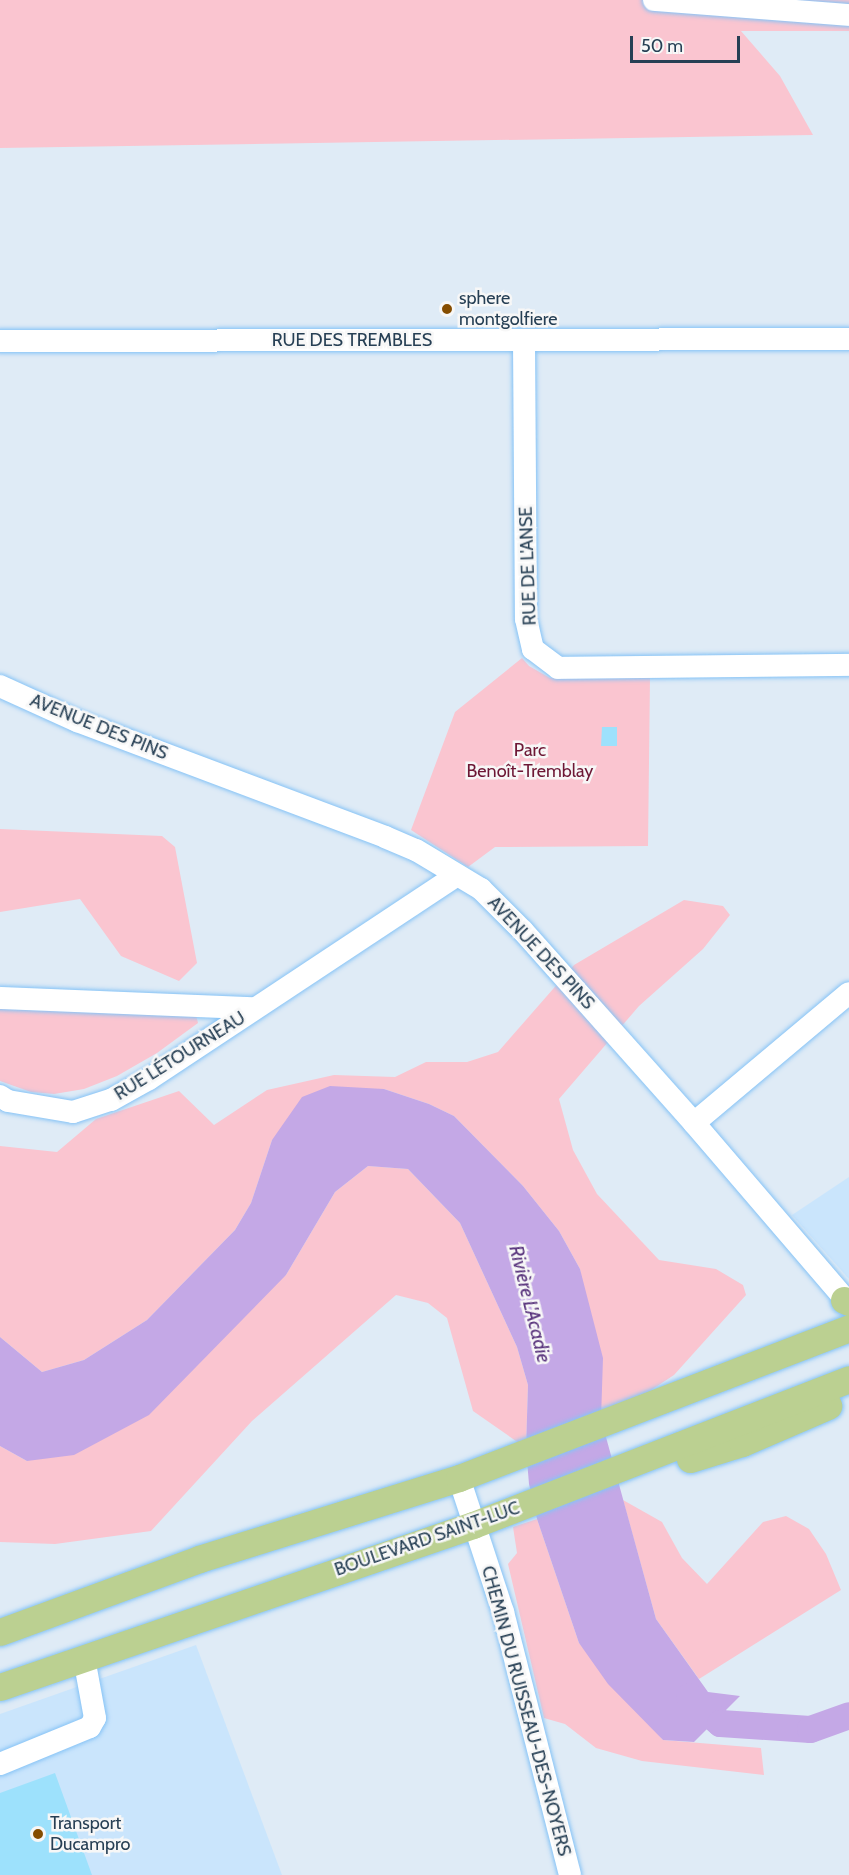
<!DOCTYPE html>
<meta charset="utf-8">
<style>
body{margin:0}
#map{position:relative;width:849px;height:1875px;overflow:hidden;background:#dfebf6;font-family:Cabin,sans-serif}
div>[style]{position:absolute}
.built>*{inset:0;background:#cae5fc}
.green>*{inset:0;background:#fac5d0}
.water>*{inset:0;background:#c4a8e6}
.river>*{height:27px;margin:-13.5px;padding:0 13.5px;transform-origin:13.5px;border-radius:13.5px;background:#c4a8e6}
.building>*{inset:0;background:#9de1fc}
.roads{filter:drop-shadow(0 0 2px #86c3f6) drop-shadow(0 0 2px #86c3f6)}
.minor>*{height:22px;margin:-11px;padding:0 11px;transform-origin:11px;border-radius:11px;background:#fff}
.major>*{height:27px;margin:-13.5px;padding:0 13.5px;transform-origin:13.5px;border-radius:13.5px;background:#bbd091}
.dots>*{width:16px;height:16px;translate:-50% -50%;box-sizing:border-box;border:3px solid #f7f7f7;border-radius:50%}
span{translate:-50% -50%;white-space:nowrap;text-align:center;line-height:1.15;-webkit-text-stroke:5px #f7f7f7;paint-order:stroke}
.poi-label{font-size:18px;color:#263f54}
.left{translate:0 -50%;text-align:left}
.street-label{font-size:18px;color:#263f54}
.park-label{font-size:18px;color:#6d1735}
.water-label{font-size:20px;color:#58337c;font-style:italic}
.scale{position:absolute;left:630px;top:36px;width:110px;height:27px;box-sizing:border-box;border:3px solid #263f54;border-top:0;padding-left:8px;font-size:18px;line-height:21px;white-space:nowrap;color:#263f54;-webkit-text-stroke:4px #f7f7f7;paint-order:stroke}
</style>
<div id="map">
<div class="built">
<div style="clip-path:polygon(849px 1177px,849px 1279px,792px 1215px)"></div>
<div style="clip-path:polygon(196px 1645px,282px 1875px,0 1875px,0 1714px)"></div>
</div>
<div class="green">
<div style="clip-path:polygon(0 0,849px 0,849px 31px,741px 31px,780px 76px,813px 135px,0 148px)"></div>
<div style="clip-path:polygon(522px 658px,529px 666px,550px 678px,650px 678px,648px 846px,495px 847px,468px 867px,411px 830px,455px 712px)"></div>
<div style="clip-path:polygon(0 829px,162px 836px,175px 847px,197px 963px,179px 981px,121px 956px,80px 899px,0 912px)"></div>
<div style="clip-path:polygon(684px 900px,723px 906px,730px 915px,703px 949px,639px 1006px,559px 1099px,573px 1150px,597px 1194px,659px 1260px,716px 1269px,743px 1285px,746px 1295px,674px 1375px,619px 1411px,601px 1419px,580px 1269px,559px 1231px,523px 1186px,454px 1116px,429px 1104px,384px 1089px,272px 1140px,251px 1203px,235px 1230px,147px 1320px,84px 1360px,42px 1372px,0 1337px,0 1146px,57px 1152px,96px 1119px,179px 1091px,214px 1125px,267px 1090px,334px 1075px,395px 1077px,426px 1062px,467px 1062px,498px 1052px,574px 965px)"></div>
<div style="clip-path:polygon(0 1008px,196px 1015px,198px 1023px,157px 1053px,117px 1076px,84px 1089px,54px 1094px,31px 1092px,0 1081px)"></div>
<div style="clip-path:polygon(368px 1166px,408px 1169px,460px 1223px,517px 1347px,528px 1385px,526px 1448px,473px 1411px,447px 1318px,428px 1303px,396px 1295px,252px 1421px,151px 1531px,55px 1544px,0 1542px,0 1446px,27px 1461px,286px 1275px,335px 1192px)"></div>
<div style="clip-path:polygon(623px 1500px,662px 1522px,682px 1558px,707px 1584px,763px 1522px,786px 1516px,809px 1529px,826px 1554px,841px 1590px,699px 1679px,656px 1619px)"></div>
<div style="clip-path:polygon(537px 1519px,579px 1643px,663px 1740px,761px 1748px,764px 1775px,642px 1761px,596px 1748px,565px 1724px,544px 1718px,508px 1564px,517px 1553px,513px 1527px)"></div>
</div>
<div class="water">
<div style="clip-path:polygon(330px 1086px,384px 1089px,429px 1104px,454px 1116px,523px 1186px,559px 1231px,580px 1269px,603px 1358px,601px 1419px,656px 1619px,708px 1692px,740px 1696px,694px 1742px,663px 1740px,608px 1684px,579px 1643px,537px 1519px,529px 1484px,526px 1448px,528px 1385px,517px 1347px,460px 1223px,408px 1169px,368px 1166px,335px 1192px,286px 1275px,149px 1415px,74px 1455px,27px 1461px,0 1446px,0 1337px,42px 1372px,84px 1360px,147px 1320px,235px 1230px,251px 1203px,272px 1140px,302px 1097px)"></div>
</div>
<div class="river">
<div style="left:689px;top:1696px;width:41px;rotate:41.1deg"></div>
<div style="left:720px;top:1723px;width:90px;rotate:3.8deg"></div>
<div style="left:810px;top:1729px;width:41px;rotate:-19.7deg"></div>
</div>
<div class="building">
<div style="clip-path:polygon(602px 727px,617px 727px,617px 746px,601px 746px)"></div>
<div style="clip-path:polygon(55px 1773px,92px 1875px,0 1875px,0 1793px)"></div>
</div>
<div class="roads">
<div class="minor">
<div style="left:654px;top:0;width:196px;rotate:4.4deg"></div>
<div style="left:0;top:341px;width:849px;rotate:-0.13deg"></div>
<div style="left:524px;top:341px;width:278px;rotate:89.6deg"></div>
<div style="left:526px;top:619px;width:31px;rotate:77deg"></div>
<div style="left:533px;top:649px;width:31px;rotate:37deg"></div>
<div style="left:558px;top:668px;width:291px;rotate:-0.6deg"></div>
<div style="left:0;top:686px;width:85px;rotate:24.4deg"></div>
<div style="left:77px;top:721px;width:329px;rotate:20.6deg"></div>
<div style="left:385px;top:837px;width:34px;rotate:23deg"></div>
<div style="left:416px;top:850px;width:76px;rotate:31deg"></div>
<div style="left:481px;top:889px;width:59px;rotate:45deg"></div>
<div style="left:523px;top:931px;width:257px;rotate:48.3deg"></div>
<div style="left:694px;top:1123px;width:238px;rotate:49.4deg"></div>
<div style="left:0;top:998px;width:254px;rotate:2.3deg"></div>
<div style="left:0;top:1096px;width:9px;rotate:32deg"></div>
<div style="left:8px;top:1101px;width:66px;rotate:9.6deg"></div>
<div style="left:73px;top:1112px;width:40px;rotate:-18deg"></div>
<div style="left:111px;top:1100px;width:43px;rotate:-28.9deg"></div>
<div style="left:149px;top:1079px;width:369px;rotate:-33.5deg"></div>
<div style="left:694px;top:1123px;width:202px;rotate:-40deg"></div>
<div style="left:459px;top:1478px;width:141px;rotate:71.8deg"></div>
<div style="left:503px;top:1612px;width:271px;rotate:75.7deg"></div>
<div style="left:0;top:1764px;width:97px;rotate:-22.3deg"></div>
<div style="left:90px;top:1727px;width:10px;rotate:-61deg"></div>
<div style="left:95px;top:1718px;width:61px;rotate:-100.4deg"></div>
</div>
<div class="major">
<div style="left:844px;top:1300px;width:5px;rotate:22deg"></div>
<div style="left:690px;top:1459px;width:54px;rotate:-17.1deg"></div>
<div style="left:742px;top:1443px;width:94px;rotate:-23.3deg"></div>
<div style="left:0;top:1632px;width:212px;rotate:-20.1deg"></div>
<div style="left:199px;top:1559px;width:272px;rotate:-17.3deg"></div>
<div style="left:459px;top:1478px;width:418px;rotate:-21deg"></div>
<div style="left:0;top:1687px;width:500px;rotate:-18.9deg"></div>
<div style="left:473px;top:1525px;width:403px;rotate:-21.2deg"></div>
</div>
</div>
<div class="dots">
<div style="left:447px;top:309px;background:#854d00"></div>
<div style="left:38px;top:1834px;background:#854d00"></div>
</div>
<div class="poi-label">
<span class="left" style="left:459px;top:309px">sphere<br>montgolfiere</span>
<span class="left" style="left:50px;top:1834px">Transport<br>Ducampro</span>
</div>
<div class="street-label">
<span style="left:352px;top:340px">RUE DES TREMBLES</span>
<span style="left:528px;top:566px;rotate:-92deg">RUE DE L'ANSE</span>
<span style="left:99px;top:727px;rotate:22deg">AVENUE DES PINS</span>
<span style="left:541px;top:953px;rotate:47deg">AVENUE DES PINS</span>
<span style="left:180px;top:1056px;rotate:-32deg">RUE LÉTOURNEAU</span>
<span style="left:427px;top:1539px;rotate:-19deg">BOULEVARD SAINT-LUC</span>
<span style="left:526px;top:1711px;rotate:75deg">CHEMIN DU RUISSEAU-DES-NOYERS</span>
</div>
<div class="park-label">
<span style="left:530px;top:761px">Parc<br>Benoît-Tremblay</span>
</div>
<div class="water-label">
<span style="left:530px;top:1304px;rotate:76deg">Rivière L'Acadie</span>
</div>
<div class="scale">50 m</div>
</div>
